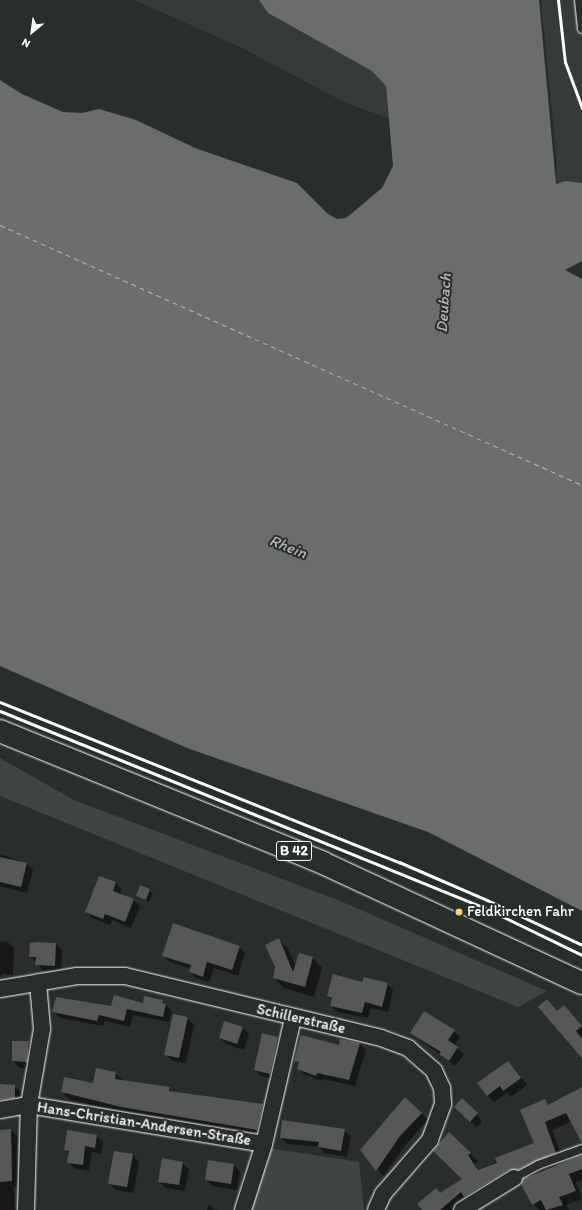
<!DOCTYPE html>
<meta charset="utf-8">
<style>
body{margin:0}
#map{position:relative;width:582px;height:1210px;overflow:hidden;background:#2a2d2e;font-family:Itim,sans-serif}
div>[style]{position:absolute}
.built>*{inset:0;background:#373a3b}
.green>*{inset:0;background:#414445}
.water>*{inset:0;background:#6a6c6d}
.shadow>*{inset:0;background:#0007}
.ferry>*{height:1px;margin-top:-0.5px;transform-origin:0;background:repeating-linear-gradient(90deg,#b4b6b6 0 5px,transparent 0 9px)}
.building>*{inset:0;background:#555758}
.roads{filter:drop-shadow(0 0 1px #fff) drop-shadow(0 0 1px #fff)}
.lane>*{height:8px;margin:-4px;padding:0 4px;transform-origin:4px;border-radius:4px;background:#2a2d2e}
.street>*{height:16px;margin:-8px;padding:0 8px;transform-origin:8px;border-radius:8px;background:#2a2d2e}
.primary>*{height:22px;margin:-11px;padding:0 11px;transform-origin:11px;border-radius:11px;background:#2a2d2e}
.rail>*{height:3px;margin:-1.5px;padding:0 1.5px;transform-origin:1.5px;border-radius:1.5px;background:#fff}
.dots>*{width:11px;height:11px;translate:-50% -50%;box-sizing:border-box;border:2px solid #2a2d2e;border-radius:50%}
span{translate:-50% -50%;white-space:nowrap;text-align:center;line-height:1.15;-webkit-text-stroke:4px #2a2d2e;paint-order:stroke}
.shield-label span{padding:1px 3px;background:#2a2d2e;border:1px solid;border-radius:3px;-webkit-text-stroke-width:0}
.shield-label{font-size:14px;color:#fff;font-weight:700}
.poi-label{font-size:15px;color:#fff}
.left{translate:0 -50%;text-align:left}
.street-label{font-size:15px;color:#fff}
.water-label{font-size:16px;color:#b4b6b6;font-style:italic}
.north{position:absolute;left:12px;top:12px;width:40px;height:40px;-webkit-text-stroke:3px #2a2d2e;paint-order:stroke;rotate:209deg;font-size:11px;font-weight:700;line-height:16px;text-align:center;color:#fff}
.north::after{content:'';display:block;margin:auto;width:14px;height:18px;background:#fff;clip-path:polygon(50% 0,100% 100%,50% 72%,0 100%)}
</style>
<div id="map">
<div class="built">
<div style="clip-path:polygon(134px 0,259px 0,268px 13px,372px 71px,386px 86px,388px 118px,346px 103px,238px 46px)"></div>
<div style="clip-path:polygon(541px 0,582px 0,582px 183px,566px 181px,556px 184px,557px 161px)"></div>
</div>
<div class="green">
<div style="clip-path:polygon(0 758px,74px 800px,338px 900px,547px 991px,518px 1007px,0 796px)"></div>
<div style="clip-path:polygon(268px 1148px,359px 1162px,364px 1210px,251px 1210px)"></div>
</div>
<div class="water">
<div style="clip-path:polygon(259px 0,539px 0,556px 184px,566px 181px,582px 183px,582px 261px,565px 270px,582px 279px,582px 911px,428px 832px,187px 748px,0 666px,0 80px,22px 94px,63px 112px,82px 113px,99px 109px,136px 120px,195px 148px,297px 183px,328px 214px,337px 219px,346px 218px,382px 188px,393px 166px,386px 86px,372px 71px,268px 13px)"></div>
</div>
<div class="shadow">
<div style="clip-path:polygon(0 854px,27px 864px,33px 870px,27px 893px,0 886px)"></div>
<div style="clip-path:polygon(115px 883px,122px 889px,120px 895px,133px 900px,140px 906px,131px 928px,112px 920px,110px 925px,92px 918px,86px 912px)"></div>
<div style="clip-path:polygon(141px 886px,153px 893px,149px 902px,137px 896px)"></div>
<div style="clip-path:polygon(279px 940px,288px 949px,296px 967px,299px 954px,313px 958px,322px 968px,314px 997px,284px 988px,274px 978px)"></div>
<div style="clip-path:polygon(0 941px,8px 942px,14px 948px,13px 975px,2px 974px,0 977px)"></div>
<div style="clip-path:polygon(56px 944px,62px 950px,61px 971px,42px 970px,30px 956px)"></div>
<div style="clip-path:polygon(239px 946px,245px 953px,238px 976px,214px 968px,209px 982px,196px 978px,190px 972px,191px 969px,170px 962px,164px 956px)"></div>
<div style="clip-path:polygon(363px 984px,387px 984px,393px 990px,388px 1012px,371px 1008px,368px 1018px,337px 1012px,331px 1006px,332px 1000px,328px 996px)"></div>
<div style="clip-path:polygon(547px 1000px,558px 1012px,570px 1013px,582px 1027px,582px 1056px)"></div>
<div style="clip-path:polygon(162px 1001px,172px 1011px,169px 1022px,133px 1015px,130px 1027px,105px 1021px,103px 1026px,60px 1018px,54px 1012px)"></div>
<div style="clip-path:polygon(187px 1018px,194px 1025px,186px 1063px,172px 1061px,166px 1054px)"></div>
<div style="clip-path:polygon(242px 1027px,249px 1034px,244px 1050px,226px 1044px,220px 1038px)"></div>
<div style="clip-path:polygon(454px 1031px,460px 1037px,454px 1046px,464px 1054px,455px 1066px,411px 1033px)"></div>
<div style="clip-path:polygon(262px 1034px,278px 1038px,284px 1044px,277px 1080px,261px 1076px,255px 1070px)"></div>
<div style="clip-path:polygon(341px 1040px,360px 1044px,366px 1050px,355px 1086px,323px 1079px,322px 1081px,305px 1075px,299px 1069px,300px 1065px,295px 1060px,340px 1046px)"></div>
<div style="clip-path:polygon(28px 1042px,35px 1048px,33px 1068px,20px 1068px,13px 1061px)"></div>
<div style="clip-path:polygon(508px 1062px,527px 1085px,511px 1097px,507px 1093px,494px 1102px,487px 1095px)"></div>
<div style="clip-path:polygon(115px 1073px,124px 1081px,169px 1088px,174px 1093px,263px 1105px,271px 1114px,265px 1138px,130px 1114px,70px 1100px,62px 1092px,94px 1084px)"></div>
<div style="clip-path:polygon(0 1085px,14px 1086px,21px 1092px,21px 1104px,0 1108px)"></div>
<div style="clip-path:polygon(582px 1088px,582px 1139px,572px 1121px,552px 1130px,563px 1160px,557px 1165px,582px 1156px,582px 1180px,576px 1182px,582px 1199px,566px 1205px,569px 1210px,539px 1210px,533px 1204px,530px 1177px,517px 1177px,457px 1210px,424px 1210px,440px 1194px,463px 1180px,449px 1134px,478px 1161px,475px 1164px,479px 1170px,536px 1144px,545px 1101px,549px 1105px,575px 1092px,574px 1090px)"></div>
<div style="clip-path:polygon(455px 1107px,475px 1111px,482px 1122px,477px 1127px)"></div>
<div style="clip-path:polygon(421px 1113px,428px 1120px,407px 1143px,383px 1176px,361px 1150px)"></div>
<div style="clip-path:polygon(10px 1130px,17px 1136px,18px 1187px,14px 1187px,15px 1210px,0 1210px,0 1131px)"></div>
<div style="clip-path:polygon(344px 1130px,351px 1136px,347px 1157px,325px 1153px,319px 1147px,288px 1144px,281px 1138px)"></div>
<div style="clip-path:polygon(96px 1136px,103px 1142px,101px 1154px,92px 1152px,89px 1171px,75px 1169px,68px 1162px,70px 1155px,65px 1150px)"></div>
<div style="clip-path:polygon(133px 1155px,139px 1162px,134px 1193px,116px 1190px,109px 1184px)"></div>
<div style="clip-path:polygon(182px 1163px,189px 1169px,185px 1191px,165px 1188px,159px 1181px)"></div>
<div style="clip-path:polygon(234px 1165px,240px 1172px,237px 1190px,212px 1186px,206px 1179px)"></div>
<div style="clip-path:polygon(209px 1204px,214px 1209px,218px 1210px,207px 1210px)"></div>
</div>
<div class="ferry">
<div style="left:0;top:225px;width:637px;rotate:24.07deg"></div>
</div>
<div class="building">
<div style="clip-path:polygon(0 857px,27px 863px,21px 887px,0 882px)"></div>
<div style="clip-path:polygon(99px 876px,116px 882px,113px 891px,134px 899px,125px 922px,105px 914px,103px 919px,85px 912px)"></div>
<div style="clip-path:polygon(140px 885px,150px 889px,146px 900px,136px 896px)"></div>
<div style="clip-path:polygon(173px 923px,240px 946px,232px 970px,207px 962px,203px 977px,189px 972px,191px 965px,162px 956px)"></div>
<div style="clip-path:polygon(279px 938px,293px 972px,299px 953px,313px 957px,305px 987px,273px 978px,275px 967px,265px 945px)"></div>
<div style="clip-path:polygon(37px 942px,56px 943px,55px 966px,35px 965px,36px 957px,29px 957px,30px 943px)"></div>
<div style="clip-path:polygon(333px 974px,362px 982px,364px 977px,388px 983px,382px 1007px,365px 1002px,362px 1013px,330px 1006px,332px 998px,327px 996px)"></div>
<div style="clip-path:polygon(114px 995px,143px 1003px,144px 996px,163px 1000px,162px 1003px,166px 1004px,163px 1017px,127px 1009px,124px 1021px,99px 1015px,97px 1021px,52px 1012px,56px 997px,111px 1006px)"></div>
<div style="clip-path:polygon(547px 999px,557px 1011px,564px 1005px,582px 1026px,576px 1031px,582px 1039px,582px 1058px,538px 1007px)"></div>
<div style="clip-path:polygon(424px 1011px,455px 1030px,448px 1040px,458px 1047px,449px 1061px,439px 1054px,441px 1052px,410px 1033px)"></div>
<div style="clip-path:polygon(173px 1014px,188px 1017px,179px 1058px,164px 1055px)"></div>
<div style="clip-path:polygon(224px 1021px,243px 1027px,237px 1044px,219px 1038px)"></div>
<div style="clip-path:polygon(262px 1033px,278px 1037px,270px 1074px,254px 1070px)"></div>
<div style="clip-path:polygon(301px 1035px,339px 1045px,340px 1039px,360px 1043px,349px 1080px,317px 1073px,316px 1076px,297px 1069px,299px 1062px,294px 1061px)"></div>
<div style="clip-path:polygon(12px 1041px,29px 1041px,27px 1062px,12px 1061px)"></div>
<div style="clip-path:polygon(508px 1061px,521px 1078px,503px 1091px,500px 1086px,487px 1096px,477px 1083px)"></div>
<div style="clip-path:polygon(96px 1068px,116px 1072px,115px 1079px,170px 1087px,169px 1091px,263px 1104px,257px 1130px,121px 1107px,61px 1092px,64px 1077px,93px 1083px)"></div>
<div style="clip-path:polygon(0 1084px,15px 1085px,15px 1098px,0 1100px)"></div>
<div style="clip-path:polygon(582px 1087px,582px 1143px,566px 1113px,545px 1122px,556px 1153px,518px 1170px,509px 1170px,464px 1197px,461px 1192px,440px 1210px,422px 1210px,417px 1204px,436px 1188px,440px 1193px,462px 1179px,433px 1151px,449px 1132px,471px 1153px,468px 1155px,478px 1170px,497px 1163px,495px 1158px,534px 1143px,520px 1110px,545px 1099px,548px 1105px)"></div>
<div style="clip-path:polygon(405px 1097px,422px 1113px,400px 1136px,376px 1171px,360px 1150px)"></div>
<div style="clip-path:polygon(462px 1098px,478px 1113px,470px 1122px,454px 1107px)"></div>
<div style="clip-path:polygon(282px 1120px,345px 1129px,341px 1151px,318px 1147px,319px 1142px,280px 1138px)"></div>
<div style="clip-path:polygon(11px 1129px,12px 1181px,0 1182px,0 1130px)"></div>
<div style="clip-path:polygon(67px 1130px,97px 1135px,95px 1148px,85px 1146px,83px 1165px,67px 1163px,69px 1151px,64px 1150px)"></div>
<div style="clip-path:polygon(114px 1151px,133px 1154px,127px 1187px,108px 1184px)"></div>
<div style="clip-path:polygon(582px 1155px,582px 1169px,569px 1174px,576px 1191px,559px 1197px,563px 1205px,546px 1210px,541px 1200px,532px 1205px,521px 1184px,523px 1179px)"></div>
<div style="clip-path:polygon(162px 1158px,183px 1162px,179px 1185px,158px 1182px)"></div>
<div style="clip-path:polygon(208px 1160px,234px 1164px,231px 1184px,205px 1180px)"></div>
</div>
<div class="roads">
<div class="lane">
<div style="left:579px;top:0;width:29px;rotate:84deg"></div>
<div style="left:514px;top:1178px;width:27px;rotate:-28deg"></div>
<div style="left:538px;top:1165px;width:47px;rotate:-20deg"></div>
</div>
<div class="street">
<div style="left:0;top:989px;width:78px;rotate:-9.6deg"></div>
<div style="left:77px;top:976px;width:48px"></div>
<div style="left:125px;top:976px;width:263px;rotate:13.6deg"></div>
<div style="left:381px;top:1038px;width:29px;rotate:20deg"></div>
<div style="left:408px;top:1048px;width:35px;rotate:41deg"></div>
<div style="left:434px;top:1071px;width:19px;rotate:65deg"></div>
<div style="left:442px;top:1088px;width:16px;rotate:86deg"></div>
<div style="left:443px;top:1104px;width:38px;rotate:110deg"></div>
<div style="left:430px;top:1140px;width:72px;rotate:131deg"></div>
<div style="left:383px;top:1194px;width:17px;rotate:114deg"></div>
<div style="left:0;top:1110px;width:29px;rotate:-10deg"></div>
<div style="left:29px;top:1105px;width:238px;rotate:9.4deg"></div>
<div style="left:26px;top:1210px;width:105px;rotate:-88.4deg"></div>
<div style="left:29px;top:1105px;width:77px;rotate:-80.3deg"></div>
<div style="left:42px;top:1029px;width:47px;rotate:-94.9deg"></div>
<div style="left:243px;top:1210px;width:69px;rotate:-72.3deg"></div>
<div style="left:264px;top:1144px;width:129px;rotate:-77deg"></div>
<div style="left:462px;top:1210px;width:61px;rotate:-31.6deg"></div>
</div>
<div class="primary">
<div style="left:0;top:731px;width:349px;rotate:22.2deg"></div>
<div style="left:323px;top:863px;width:285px;rotate:24.9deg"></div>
</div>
</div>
<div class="rail">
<div style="left:558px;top:0;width:62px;rotate:83.6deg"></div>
<div style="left:565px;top:62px;width:49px;rotate:69.7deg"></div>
<div style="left:0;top:702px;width:430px;rotate:21.9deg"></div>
<div style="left:399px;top:862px;width:96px;rotate:23.4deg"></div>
<div style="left:487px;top:900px;width:105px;rotate:25.3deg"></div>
<div style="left:0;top:711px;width:523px;rotate:22.11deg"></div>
<div style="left:485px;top:908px;width:108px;rotate:25.9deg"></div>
</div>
<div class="dots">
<div style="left:459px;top:912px;background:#ffd166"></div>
</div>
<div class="shield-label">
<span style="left:294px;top:851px">B 42</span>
</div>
<div class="poi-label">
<span class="left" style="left:467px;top:912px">Feldkirchen Fahr</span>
</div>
<div class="street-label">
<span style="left:301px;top:1019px;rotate:13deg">Schillerstraße</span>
<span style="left:144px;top:1124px;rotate:9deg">Hans-Christian-Andersen-Straße</span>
</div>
<div class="water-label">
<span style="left:444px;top:303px;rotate:-86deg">Deubach</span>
<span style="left:288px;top:547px;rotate:22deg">Rhein</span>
</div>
<div class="north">N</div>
</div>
